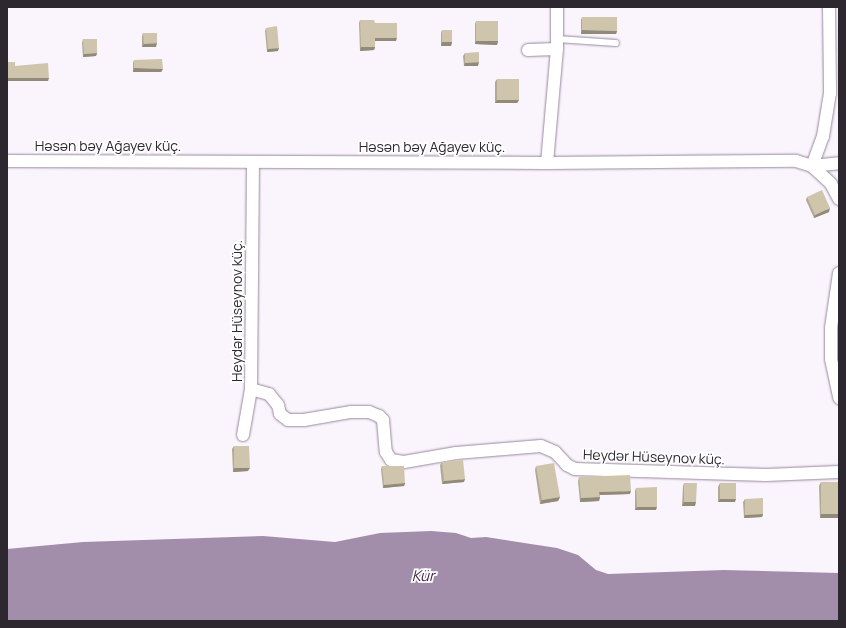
<!DOCTYPE html>
<meta charset="utf-8">
<style>
body{margin:0}
#map{position:relative;width:846px;height:628px;overflow:hidden;background:#faf4fd;font-family:Manrope,sans-serif}
div>[style]{position:absolute}
.water>*{inset:0;background:#a28eab}
.roads{filter:drop-shadow(0 0 1px #96889c) drop-shadow(0 0 1px #96889c)}
.service>*{height:6px;margin:-3px;padding:0 3px;transform-origin:3px;border-radius:3px;background:#fff}
.minor>*{height:12px;margin:-6px;padding:0 6px;transform-origin:6px;border-radius:6px;background:#fff}
.wall>*{inset:0;background:#b2a995}
.shaded-wall>*{inset:0;background:#918a79}
.building>*{inset:0;background:#cfc5ad}
span{translate:-50% -50%;white-space:nowrap;text-align:center;line-height:1.15;-webkit-text-stroke:3.5px #fff;paint-order:stroke}
.street-label{font-size:14px;color:#2d2830}
.water-label{font-size:15px;color:#41254d;font-style:italic}
.frame{position:absolute;inset:0;border:8px solid #2d2830;pointer-events:none}
</style>
<div id="map">
<div class="water">
<div style="clip-path:polygon(431px 531px,456px 533px,471px 538px,486px 537px,557px 548px,578px 555px,596px 570px,608px 574px,724px 570px,839px 573px,839px 621px,7px 621px,7px 549px,83px 542px,263px 536px,335px 542px,380px 533px)"></div>
</div>
<div class="roads">
<div class="service">
<div style="left:557px;top:39px;width:59px;rotate:3.9deg"></div>
</div>
<div class="minor">
<div style="left:829px;top:7px;width:86px;rotate:89.3deg"></div>
<div style="left:830px;top:93px;width:44px;rotate:99.2deg"></div>
<div style="left:823px;top:136px;width:32px;rotate:110deg"></div>
<div style="left:812px;top:166px;width:27px;rotate:-6deg"></div>
<div style="left:528px;top:50px;width:29px;rotate:-2deg"></div>
<div style="left:7px;top:161px;width:540px;rotate:0.21deg"></div>
<div style="left:547px;top:163px;width:249px;rotate:-0.5deg"></div>
<div style="left:796px;top:161px;width:17px;rotate:17deg"></div>
<div style="left:812px;top:166px;width:26px;rotate:43deg"></div>
<div style="left:831px;top:184px;width:17px;rotate:62deg"></div>
<div style="left:253px;top:162px;width:227px;rotate:90.5deg"></div>
<div style="left:251px;top:389px;width:19px;rotate:16deg"></div>
<div style="left:269px;top:394px;width:14px;rotate:51deg"></div>
<div style="left:278px;top:405px;width:9px;rotate:77deg"></div>
<div style="left:280px;top:414px;width:10px;rotate:37deg"></div>
<div style="left:288px;top:420px;width:16px"></div>
<div style="left:304px;top:420px;width:48px;rotate:-9.7deg"></div>
<div style="left:351px;top:412px;width:18px"></div>
<div style="left:369px;top:412px;width:11px;rotate:22deg"></div>
<div style="left:379px;top:416px;width:6px;rotate:45deg"></div>
<div style="left:383px;top:420px;width:32px;rotate:85deg"></div>
<div style="left:386px;top:452px;width:9px;rotate:58deg"></div>
<div style="left:391px;top:460px;width:13px;rotate:9deg"></div>
<div style="left:404px;top:462px;width:53px;rotate:-9.8deg"></div>
<div style="left:456px;top:453px;width:85px;rotate:-4.7deg"></div>
<div style="left:541px;top:446px;width:15px;rotate:23deg"></div>
<div style="left:555px;top:452px;width:18px;rotate:47deg"></div>
<div style="left:567px;top:465px;width:9px;rotate:27deg"></div>
<div style="left:575px;top:469px;width:191px;rotate:1.8deg"></div>
<div style="left:766px;top:475px;width:73px;rotate:-2.4deg"></div>
<div style="left:547px;top:163px;width:114px;rotate:-85deg"></div>
<div style="left:557px;top:49px;width:42px;rotate:-90deg"></div>
<div style="left:839px;top:273px;width:56px;rotate:98.3deg"></div>
<div style="left:831px;top:328px;width:31px;rotate:90deg"></div>
<div style="left:831px;top:359px;width:40px;rotate:78deg"></div>
<div style="left:243px;top:435px;width:47px;rotate:-80.1deg"></div>
</div>
</div>
<div class="wall">
<div style="clip-path:polygon(582px 17px,617px 31px,616px 34px,581px 34px,581px 20px)"></div>
<div style="clip-path:polygon(360px 20px,375px 23px,396px 41px,375px 41px,375px 47px,374px 50px,360px 51px,359px 23px)"></div>
<div style="clip-path:polygon(476px 21px,498px 41px,497px 45px,475px 44px,475px 24px)"></div>
<div style="clip-path:polygon(266px 28px,278px 51px,267px 52px,265px 31px)"></div>
<div style="clip-path:polygon(442px 30px,452px 42px,451px 46px,441px 46px,441px 33px)"></div>
<div style="clip-path:polygon(143px 33px,156px 47px,142px 47px,142px 36px)"></div>
<div style="clip-path:polygon(83px 39px,97px 53px,96px 56px,83px 57px,82px 43px)"></div>
<div style="clip-path:polygon(465px 53px,478px 66px,464px 66px,463px 56px)"></div>
<div style="clip-path:polygon(134px 60px,163px 69px,161px 72px,133px 72px,133px 63px)"></div>
<div style="clip-path:polygon(497px 79px,519px 100px,517px 103px,495px 103px,495px 82px)"></div>
<div style="clip-path:polygon(807px 197px,829px 212px,814px 218px,806px 200px)"></div>
<div style="clip-path:polygon(234px 446px,248px 471px,233px 472px,232px 449px)"></div>
<div style="clip-path:polygon(442px 462px,464px 482px,442px 484px,440px 465px)"></div>
<div style="clip-path:polygon(382px 466px,405px 483px,404px 486px,383px 488px,381px 469px)"></div>
<div style="clip-path:polygon(536px 466px,560px 497px,558px 501px,540px 504px,535px 470px)"></div>
<div style="clip-path:polygon(579px 477px,630px 494px,600px 495px,599px 501px,580px 502px,578px 481px)"></div>
<div style="clip-path:polygon(821px 482px,839px 482px,820px 518px,819px 486px)"></div>
<div style="clip-path:polygon(684px 483px,695px 506px,682px 506px,683px 486px)"></div>
<div style="clip-path:polygon(720px 483px,735px 502px,718px 502px,718px 487px)"></div>
<div style="clip-path:polygon(636px 488px,656px 510px,635px 510px,635px 491px)"></div>
<div style="clip-path:polygon(745px 499px,763px 514px,762px 517px,744px 518px,743px 502px)"></div>
</div>
<div class="shaded-wall">
<div style="clip-path:polygon(582px 30px,617px 31px,616px 34px,581px 34px)"></div>
<div style="clip-path:polygon(375px 38px,397px 38px,396px 41px,374px 41px)"></div>
<div style="clip-path:polygon(476px 41px,498px 41px,497px 45px,475px 44px)"></div>
<div style="clip-path:polygon(442px 42px,452px 42px,451px 46px,441px 46px)"></div>
<div style="clip-path:polygon(157px 43px,156px 47px,142px 47px,144px 44px)"></div>
<div style="clip-path:polygon(361px 47px,375px 47px,374px 50px,360px 51px)"></div>
<div style="clip-path:polygon(279px 48px,278px 51px,267px 52px,268px 49px)"></div>
<div style="clip-path:polygon(97px 53px,96px 56px,83px 57px,84px 54px)"></div>
<div style="clip-path:polygon(479px 62px,478px 66px,464px 66px,465px 63px)"></div>
<div style="clip-path:polygon(134px 68px,163px 69px,161px 72px,133px 72px)"></div>
<div style="clip-path:polygon(7px 78px,49px 78px,48px 81px,7px 81px)"></div>
<div style="clip-path:polygon(497px 100px,519px 100px,517px 103px,495px 103px)"></div>
<div style="clip-path:polygon(830px 208px,829px 212px,814px 218px,815px 215px)"></div>
<div style="clip-path:polygon(234px 468px,250px 468px,248px 471px,233px 472px)"></div>
<div style="clip-path:polygon(465px 479px,464px 482px,442px 484px,444px 481px)"></div>
<div style="clip-path:polygon(405px 483px,404px 486px,383px 488px,384px 485px)"></div>
<div style="clip-path:polygon(631px 491px,630px 494px,598px 495px,599px 492px)"></div>
<div style="clip-path:polygon(560px 497px,558px 501px,540px 504px,542px 500px)"></div>
<div style="clip-path:polygon(600px 497px,599px 501px,580px 502px,581px 498px)"></div>
<div style="clip-path:polygon(720px 499px,736px 499px,735px 502px,718px 502px)"></div>
<div style="clip-path:polygon(684px 502px,696px 502px,695px 506px,682px 506px)"></div>
<div style="clip-path:polygon(637px 507px,657px 507px,656px 510px,635px 510px)"></div>
<div style="clip-path:polygon(763px 514px,762px 517px,744px 518px,745px 515px)"></div>
<div style="clip-path:polygon(821px 514px,839px 514px,839px 518px,820px 518px)"></div>
</div>
<div class="building">
<div style="clip-path:polygon(582px 17px,617px 17px,617px 31px,582px 30px)"></div>
<div style="clip-path:polygon(360px 20px,374px 20px,375px 23px,397px 23px,397px 38px,375px 38px,375px 47px,361px 47px)"></div>
<div style="clip-path:polygon(476px 21px,498px 21px,498px 41px,476px 41px)"></div>
<div style="clip-path:polygon(277px 26px,279px 48px,268px 49px,266px 28px)"></div>
<div style="clip-path:polygon(442px 30px,452px 30px,452px 42px,442px 42px)"></div>
<div style="clip-path:polygon(143px 33px,157px 33px,157px 43px,144px 44px)"></div>
<div style="clip-path:polygon(83px 39px,97px 39px,97px 53px,84px 54px)"></div>
<div style="clip-path:polygon(479px 52px,479px 62px,465px 63px,465px 53px)"></div>
<div style="clip-path:polygon(162px 59px,163px 69px,134px 68px,134px 60px)"></div>
<div style="clip-path:polygon(7px 62px,15px 62px,15px 66px,48px 63px,49px 78px,7px 78px)"></div>
<div style="clip-path:polygon(497px 79px,519px 79px,519px 100px,497px 100px)"></div>
<div style="clip-path:polygon(822px 190px,830px 208px,815px 215px,807px 197px)"></div>
<div style="clip-path:polygon(234px 446px,249px 446px,250px 468px,234px 468px)"></div>
<div style="clip-path:polygon(463px 460px,465px 479px,444px 481px,442px 462px)"></div>
<div style="clip-path:polygon(554px 463px,560px 497px,542px 500px,536px 466px)"></div>
<div style="clip-path:polygon(382px 466px,404px 466px,405px 483px,384px 485px)"></div>
<div style="clip-path:polygon(630px 475px,631px 491px,599px 492px,600px 497px,581px 498px,579px 477px)"></div>
<div style="clip-path:polygon(821px 482px,839px 482px,839px 514px,821px 514px)"></div>
<div style="clip-path:polygon(684px 483px,697px 483px,696px 502px,684px 502px)"></div>
<div style="clip-path:polygon(720px 483px,736px 483px,736px 499px,720px 499px)"></div>
<div style="clip-path:polygon(657px 487px,657px 507px,637px 507px,636px 488px)"></div>
<div style="clip-path:polygon(763px 498px,763px 514px,745px 515px,745px 499px)"></div>
</div>
<div class="street-label">
<span style="left:108px;top:146px">Həsən bəy Ağayev küç.</span>
<span style="left:432px;top:147px">Həsən bəy Ağayev küç.</span>
<span style="left:237px;top:311px;rotate:-90deg">Heydər Hüseynov küç.</span>
<span style="left:654px;top:457px;rotate:2deg">Heydər Hüseynov küç.</span>
</div>
<div class="water-label">
<span style="left:423px;top:576px">Kür</span>
</div>
<div class="frame"></div>
</div>
